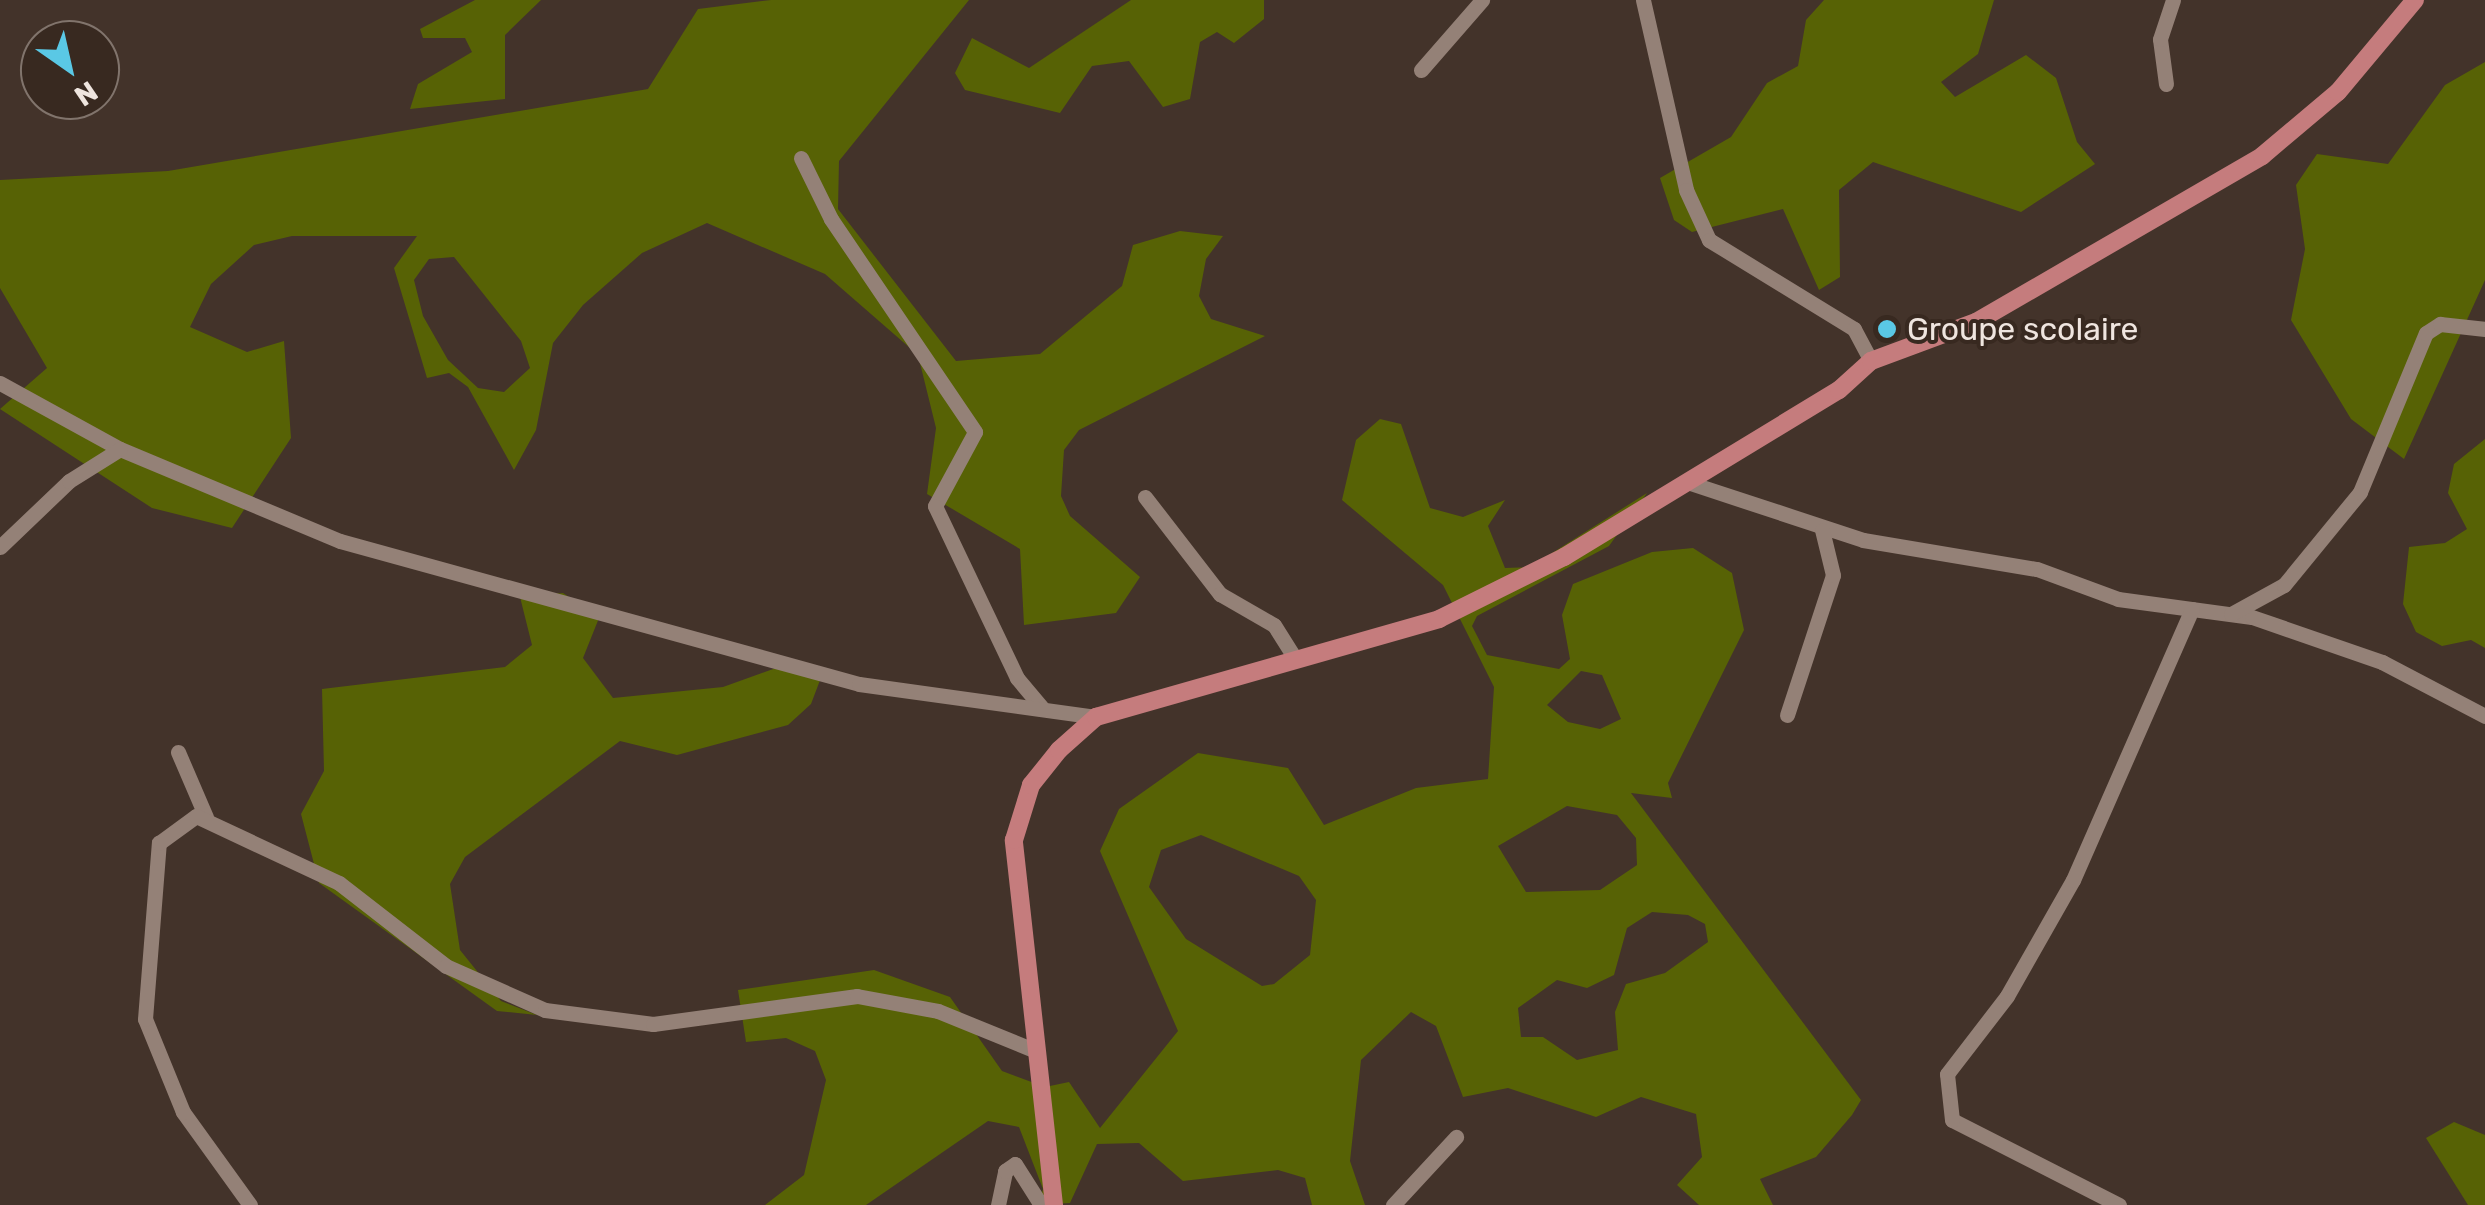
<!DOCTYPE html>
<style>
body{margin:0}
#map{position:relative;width:2485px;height:1205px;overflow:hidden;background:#43332a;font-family:Rubik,sans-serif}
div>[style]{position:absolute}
.green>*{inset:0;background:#576205}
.minor>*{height:15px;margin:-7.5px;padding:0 7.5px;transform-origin:7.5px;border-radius:7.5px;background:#948177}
.major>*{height:18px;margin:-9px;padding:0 9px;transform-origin:9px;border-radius:9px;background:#c57c7d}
.dots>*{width:28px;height:28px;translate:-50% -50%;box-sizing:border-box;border:5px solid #382920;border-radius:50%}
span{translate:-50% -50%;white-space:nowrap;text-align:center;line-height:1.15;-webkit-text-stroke:8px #382920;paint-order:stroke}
.poi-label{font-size:32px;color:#efe5df}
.left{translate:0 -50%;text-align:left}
.north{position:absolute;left:20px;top:20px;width:100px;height:100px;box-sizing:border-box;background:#382920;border:2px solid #81746c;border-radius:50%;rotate:146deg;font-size:28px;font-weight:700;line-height:40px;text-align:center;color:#efe5df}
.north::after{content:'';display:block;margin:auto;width:35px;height:45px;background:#5ac8e5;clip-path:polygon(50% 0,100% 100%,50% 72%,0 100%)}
</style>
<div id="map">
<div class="green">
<div style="clip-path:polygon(475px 0,541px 0,505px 35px,505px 99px,410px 109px,418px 84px,472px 52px,465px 38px,423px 38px,420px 29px)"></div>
<div style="clip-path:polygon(evenodd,771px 0,969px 0,839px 161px,838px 209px,956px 361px,1040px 354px,1122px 286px,1133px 245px,1180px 231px,1223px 236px,1206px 259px,1199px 296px,1211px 319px,1265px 336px,1079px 430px,1064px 450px,1061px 496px,1070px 516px,1140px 577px,1116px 613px,1024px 625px,1020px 549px,927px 494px,936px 428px,918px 355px,825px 274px,707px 223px,642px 253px,583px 305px,553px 343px,536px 430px,514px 470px,468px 387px,449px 373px,427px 378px,394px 268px,417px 236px,292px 236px,254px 245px,211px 284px,190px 327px,247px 352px,284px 341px,291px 438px,232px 528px,152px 508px,0 409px,47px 368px,0 288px,0 180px,168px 171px,648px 89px,698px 9px,771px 0,454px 257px,521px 341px,530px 368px,504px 392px,478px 388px,448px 360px,423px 316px,414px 280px,429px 259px,454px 257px)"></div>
<div style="clip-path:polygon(1131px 0,1264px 0,1264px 19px,1234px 43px,1217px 32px,1200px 42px,1190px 99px,1163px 107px,1129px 61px,1092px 66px,1060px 113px,965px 90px,955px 73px,972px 38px,1029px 68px)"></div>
<div style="clip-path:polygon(1824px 0,1994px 0,1978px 54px,1941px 82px,1955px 97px,2026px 55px,2056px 78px,2077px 142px,2095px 164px,2021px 212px,1873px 162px,1839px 190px,1840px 277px,1819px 290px,1783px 209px,1692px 232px,1674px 220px,1660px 178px,1731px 137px,1767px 83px,1798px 66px,1806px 20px)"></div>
<div style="clip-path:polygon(2485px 62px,2485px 280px,2404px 459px,2351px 419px,2291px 320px,2305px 249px,2296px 185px,2317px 154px,2388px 164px,2445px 85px)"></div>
<div style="clip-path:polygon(evenodd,1380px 419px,1401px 424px,1430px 508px,1463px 517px,1505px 500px,1488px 526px,1505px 568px,1530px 567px,1647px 493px,1609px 546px,1477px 616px,1472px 626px,1487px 655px,1559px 669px,1570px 659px,1562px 615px,1573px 584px,1652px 552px,1693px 548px,1732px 573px,1744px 630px,1668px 783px,1672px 798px,1631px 793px,1861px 1100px,1852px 1115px,1816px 1157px,1760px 1179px,1773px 1205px,1699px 1205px,1677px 1185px,1702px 1157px,1696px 1114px,1641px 1097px,1596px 1117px,1508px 1088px,1463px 1097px,1436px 1026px,1411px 1012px,1361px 1060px,1350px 1161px,1365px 1205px,1312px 1205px,1305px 1178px,1278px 1170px,1183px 1181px,1139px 1143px,1097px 1144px,1070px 1203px,1038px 1205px,1043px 1189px,1019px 1127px,988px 1121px,866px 1205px,765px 1205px,804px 1175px,826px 1080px,815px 1051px,786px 1038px,746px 1042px,738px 990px,874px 970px,950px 997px,1002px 1071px,1045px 1087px,1069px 1082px,1100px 1128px,1178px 1031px,1100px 851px,1119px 809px,1198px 753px,1288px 768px,1324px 825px,1416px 788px,1488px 779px,1494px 687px,1443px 585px,1342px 500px,1356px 440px,1380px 419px,1581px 671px,1602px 675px,1621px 719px,1600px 729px,1568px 722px,1547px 705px,1581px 671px,1380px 419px,1567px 806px,1617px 815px,1636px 838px,1637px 865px,1600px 890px,1526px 892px,1498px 846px,1567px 806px,1380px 419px,1201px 835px,1299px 876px,1316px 900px,1310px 955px,1274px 984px,1262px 986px,1186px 939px,1149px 887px,1161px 850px,1201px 835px,1380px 419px,1652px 912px,1688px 915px,1705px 924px,1708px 942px,1665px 973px,1626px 984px,1615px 1012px,1618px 1050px,1577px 1060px,1543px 1037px,1521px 1037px,1518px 1008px,1557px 980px,1587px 988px,1614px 975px,1627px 928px,1652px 912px)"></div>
<div style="clip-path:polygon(2485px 439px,2485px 648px,2471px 640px,2442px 646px,2416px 632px,2403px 604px,2409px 547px,2445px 543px,2467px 529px,2448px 493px,2454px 464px)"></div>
<div style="clip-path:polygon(563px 593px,599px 618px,583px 658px,613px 698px,723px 687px,790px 663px,822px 675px,811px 704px,788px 725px,677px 755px,620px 741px,465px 857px,450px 884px,460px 950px,501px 1001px,537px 1015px,497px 1011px,319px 883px,301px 814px,324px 771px,322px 689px,505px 667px,532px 645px,520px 597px)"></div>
<div style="clip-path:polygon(2454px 1122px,2485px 1135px,2485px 1205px,2468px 1205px,2426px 1138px)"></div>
</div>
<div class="minor">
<div style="left:1643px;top:0;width:195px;rotate:77.2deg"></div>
<div style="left:1686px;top:190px;width:55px;rotate:65.3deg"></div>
<div style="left:1709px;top:240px;width:170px;rotate:31.5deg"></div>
<div style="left:1854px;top:329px;width:36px;rotate:62deg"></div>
<div style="left:1421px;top:70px;width:93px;rotate:-48.9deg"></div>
<div style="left:2166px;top:84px;width:45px;rotate:-97.6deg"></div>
<div style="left:2160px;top:39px;width:41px;rotate:-71.6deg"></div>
<div style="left:801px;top:158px;width:68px;rotate:63.8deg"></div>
<div style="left:831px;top:219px;width:257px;rotate:55.9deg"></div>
<div style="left:975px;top:432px;width:84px;rotate:118.4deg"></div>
<div style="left:935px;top:506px;width:191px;rotate:64.5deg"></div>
<div style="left:1017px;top:678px;width:38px;rotate:50deg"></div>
<div style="left:0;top:383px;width:137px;rotate:28.8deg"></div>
<div style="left:120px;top:449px;width:238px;rotate:22.7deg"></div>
<div style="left:340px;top:541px;width:538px;rotate:15.4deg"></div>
<div style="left:859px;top:684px;width:239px;rotate:7.9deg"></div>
<div style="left:1690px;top:483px;width:182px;rotate:18.2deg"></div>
<div style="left:1863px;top:540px;width:176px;rotate:9.5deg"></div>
<div style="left:2037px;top:569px;width:86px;rotate:20.3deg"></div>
<div style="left:2118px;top:599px;width:135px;rotate:7.7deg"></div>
<div style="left:2252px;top:617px;width:138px;rotate:19.1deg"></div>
<div style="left:2382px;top:662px;width:116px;rotate:27.7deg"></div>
<div style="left:1145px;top:497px;width:123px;rotate:52.3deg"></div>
<div style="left:1220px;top:594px;width:62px;rotate:29.9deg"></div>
<div style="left:1274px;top:625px;width:41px;rotate:57.8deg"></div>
<div style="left:0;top:547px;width:95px;rotate:-43.7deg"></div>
<div style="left:69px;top:481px;width:60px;rotate:-32.1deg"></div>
<div style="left:2231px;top:614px;width:60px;rotate:-28.7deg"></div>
<div style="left:2284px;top:585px;width:120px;rotate:-50.7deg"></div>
<div style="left:2360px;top:492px;width:172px;rotate:-67.5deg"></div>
<div style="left:2426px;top:333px;width:17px;rotate:-33deg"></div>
<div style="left:2440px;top:324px;width:45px;rotate:6.3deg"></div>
<div style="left:1787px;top:715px;width:147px;rotate:-71.8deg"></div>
<div style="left:1833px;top:575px;width:46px;rotate:-103.7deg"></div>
<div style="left:178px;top:752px;width:71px;rotate:66.7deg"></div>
<div style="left:250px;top:1205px;width:115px;rotate:-125.8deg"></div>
<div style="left:183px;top:1112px;width:100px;rotate:-112.2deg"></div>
<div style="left:145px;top:1019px;width:177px;rotate:-85.5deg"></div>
<div style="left:159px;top:843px;width:46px;rotate:-36.1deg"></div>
<div style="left:196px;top:816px;width:158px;rotate:25.1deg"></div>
<div style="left:339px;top:883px;width:135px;rotate:37.8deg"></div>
<div style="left:446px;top:966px;width:108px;rotate:24deg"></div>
<div style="left:545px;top:1010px;width:109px;rotate:7.4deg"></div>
<div style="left:653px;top:1024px;width:206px;rotate:-7.8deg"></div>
<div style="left:857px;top:996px;width:82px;rotate:10.5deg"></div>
<div style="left:938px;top:1011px;width:100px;rotate:22.2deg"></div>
<div style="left:998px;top:1205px;width:35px;rotate:-78deg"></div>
<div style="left:1005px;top:1171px;width:12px;rotate:-35deg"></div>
<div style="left:1015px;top:1164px;width:49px;rotate:57.6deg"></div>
<div style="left:1393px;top:1205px;width:93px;rotate:-47.2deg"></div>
<div style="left:2119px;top:1205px;width:187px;rotate:-153deg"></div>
<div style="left:1952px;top:1120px;width:46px;rotate:-96.2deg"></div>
<div style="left:1947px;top:1074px;width:98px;rotate:-52.4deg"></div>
<div style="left:2007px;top:996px;width:133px;rotate:-60.4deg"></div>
<div style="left:2073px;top:880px;width:296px;rotate:-66.3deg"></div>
</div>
<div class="major">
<div style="left:1054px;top:1205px;width:367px;rotate:-96.3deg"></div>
<div style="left:1014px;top:840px;width:58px;rotate:-72.8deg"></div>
<div style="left:1031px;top:785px;width:45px;rotate:-51.3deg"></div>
<div style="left:1059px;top:750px;width:50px;rotate:-41.7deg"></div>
<div style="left:1096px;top:717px;width:357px;rotate:-15.9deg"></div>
<div style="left:1439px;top:619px;width:140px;rotate:-26.4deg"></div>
<div style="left:1564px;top:557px;width:322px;rotate:-31.3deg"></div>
<div style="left:1839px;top:390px;width:43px;rotate:-42.2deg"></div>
<div style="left:1871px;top:361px;width:112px;rotate:-20.4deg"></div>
<div style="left:1976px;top:322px;width:331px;rotate:-30.1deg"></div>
<div style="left:2262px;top:156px;width:99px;rotate:-40.1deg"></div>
<div style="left:2338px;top:92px;width:120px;rotate:-50.1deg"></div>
</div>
<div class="dots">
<div style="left:1887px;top:329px;background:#5ac8e5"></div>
</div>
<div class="poi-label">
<span class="left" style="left:1907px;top:329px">Groupe scolaire</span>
</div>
<div class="north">N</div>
</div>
